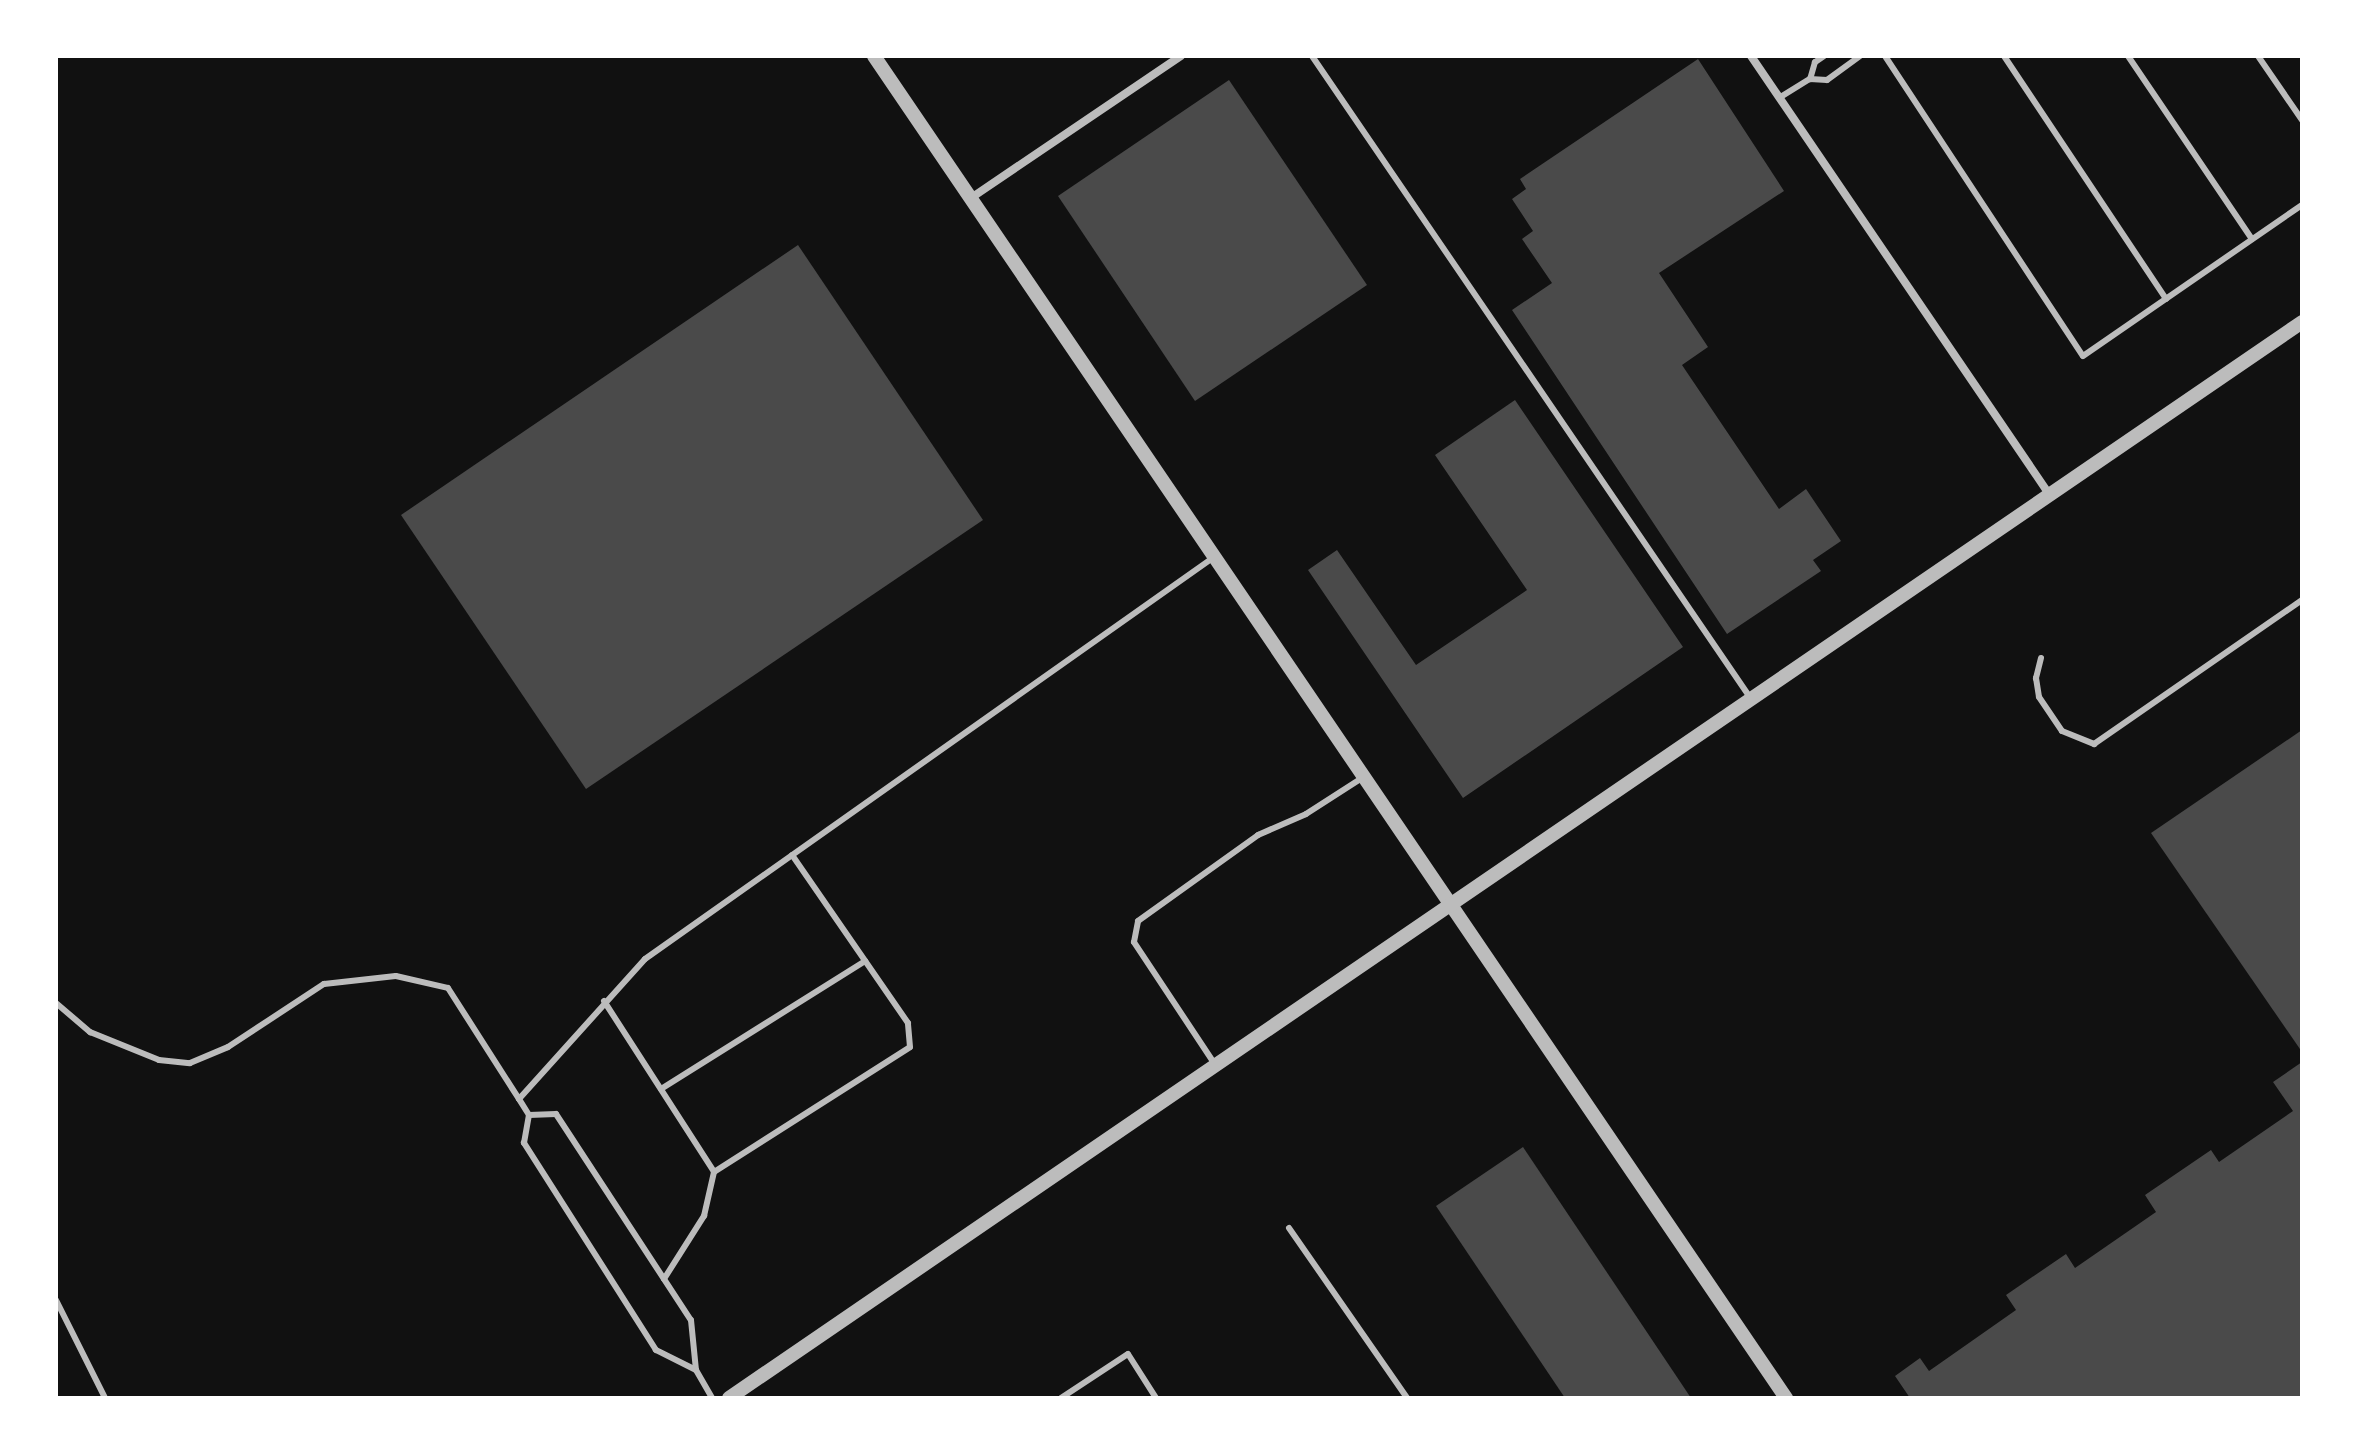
<!DOCTYPE html>
<style>
body{margin:0}
#map{position:relative;width:2358px;height:1454px;overflow:hidden;background:#111;font-family:"Times New Roman",serif}
div>[style]{position:absolute}
.building>*{inset:0;background:#4a4a4a}
.service>*{height:6px;margin:-3px;padding:0 3px;transform-origin:3px;border-radius:3px;background:#bcbcbc}
.minor>*{height:8px;margin:-4px;padding:0 4px;transform-origin:4px;border-radius:4px;background:#bcbcbc}
.tertiary>*{height:14px;margin:-7px;padding:0 7px;transform-origin:7px;border-radius:7px;background:#bcbcbc}
span{translate:-50% -50%;white-space:nowrap;text-align:center;line-height:1.15;-webkit-text-stroke:6px #fff;paint-order:stroke}
.frame{position:absolute;inset:0;border:58px solid #fff;pointer-events:none}
</style>
<div id="map">
<div class="building">
<div style="clip-path:polygon(1698px 59px,1784px 191px,1659px 273px,1708px 347px,1682px 365px,1779px 509px,1806px 489px,1841px 541px,1813px 560px,1821px 571px,1727px 634px,1512px 310px,1552px 283px,1522px 239px,1533px 231px,1512px 199px,1526px 189px,1520px 179px)"></div>
<div style="clip-path:polygon(1229px 80px,1367px 285px,1195px 401px,1058px 196px)"></div>
<div style="clip-path:polygon(798px 245px,983px 520px,586px 789px,401px 515px)"></div>
<div style="clip-path:polygon(1515px 400px,1683px 647px,1463px 798px,1308px 570px,1337px 550px,1416px 665px,1527px 590px,1435px 455px)"></div>
<div style="clip-path:polygon(2302px 730px,2302px 1052px,2151px 833px)"></div>
<div style="clip-path:polygon(2302px 1062px,2302px 1398px,1910px 1398px,1895px 1376px,1920px 1358px,1929px 1371px,2016px 1310px,2006px 1295px,2066px 1254px,2075px 1268px,2156px 1212px,2145px 1195px,2211px 1150px,2219px 1162px,2293px 1111px,2273px 1082px)"></div>
<div style="clip-path:polygon(1523px 1147px,1691px 1398px,1565px 1398px,1436px 1206px)"></div>
</div>
<div class="service">
<div style="left:1312px;top:56px;width:775px;rotate:55.67deg"></div>
<div style="left:1824px;top:56px;width:11px;rotate:146deg"></div>
<div style="left:1815px;top:62px;width:18px;rotate:106deg"></div>
<div style="left:1810px;top:79px;width:17px;rotate:3deg"></div>
<div style="left:1827px;top:80px;width:41px;rotate:-36deg"></div>
<div style="left:1885px;top:56px;width:359px;rotate:56.6deg"></div>
<div style="left:2083px;top:356px;width:266px;rotate:-34.6deg"></div>
<div style="left:2004px;top:56px;width:292px;rotate:56.3deg"></div>
<div style="left:2128px;top:56px;width:221px;rotate:55.9deg"></div>
<div style="left:2258px;top:56px;width:78px;rotate:55.5deg"></div>
<div style="left:1779px;top:98px;width:36px;rotate:-32deg"></div>
<div style="left:2041px;top:658px;width:21px;rotate:104deg"></div>
<div style="left:2036px;top:678px;width:19px;rotate:81deg"></div>
<div style="left:2039px;top:697px;width:41px;rotate:55.9deg"></div>
<div style="left:2062px;top:731px;width:35px;rotate:22deg"></div>
<div style="left:2094px;top:744px;width:253px;rotate:-34.7deg"></div>
<div style="left:604px;top:1001px;width:203px;rotate:57.2deg"></div>
<div style="left:56px;top:1003px;width:45px;rotate:40.5deg"></div>
<div style="left:90px;top:1032px;width:74px;rotate:22.1deg"></div>
<div style="left:159px;top:1060px;width:31px;rotate:6deg"></div>
<div style="left:190px;top:1063px;width:41px;rotate:-22.8deg"></div>
<div style="left:228px;top:1047px;width:115px;rotate:-33.3deg"></div>
<div style="left:324px;top:984px;width:72px;rotate:-6.3deg"></div>
<div style="left:396px;top:976px;width:53px;rotate:13deg"></div>
<div style="left:448px;top:988px;width:132px;rotate:57.4deg"></div>
<div style="left:1214px;top:1063px;width:145px;rotate:-123.5deg"></div>
<div style="left:1134px;top:942px;width:21px;rotate:-79deg"></div>
<div style="left:1138px;top:921px;width:148px;rotate:-35.6deg"></div>
<div style="left:1258px;top:835px;width:52px;rotate:-23.6deg"></div>
<div style="left:1306px;top:814px;width:67px;rotate:-32.7deg"></div>
<div style="left:661px;top:1089px;width:241px;rotate:-32.1deg"></div>
<div style="left:529px;top:1115px;width:27px;rotate:-2deg"></div>
<div style="left:556px;top:1114px;width:246px;rotate:56.8deg"></div>
<div style="left:691px;top:1320px;width:50px;rotate:84.3deg"></div>
<div style="left:696px;top:1370px;width:32px;rotate:60deg"></div>
<div style="left:1289px;top:1228px;width:207px;rotate:55.2deg"></div>
<div style="left:664px;top:1279px;width:75px;rotate:-57.6deg"></div>
<div style="left:704px;top:1216px;width:45px;rotate:-77.2deg"></div>
<div style="left:714px;top:1172px;width:232px;rotate:-32.5deg"></div>
<div style="left:910px;top:1047px;width:24px;rotate:-95deg"></div>
<div style="left:908px;top:1023px;width:204px;rotate:-124.6deg"></div>
<div style="left:56px;top:1300px;width:110px;rotate:63.4deg"></div>
<div style="left:696px;top:1370px;width:45px;rotate:-153.4deg"></div>
<div style="left:656px;top:1350px;width:246px;rotate:-122.5deg"></div>
<div style="left:524px;top:1143px;width:28px;rotate:-80deg"></div>
<div style="left:529px;top:1115px;width:19px;rotate:-122deg"></div>
<div style="left:519px;top:1099px;width:188px;rotate:-48deg"></div>
<div style="left:645px;top:959px;width:697px;rotate:-35.24deg"></div>
<div style="left:1061px;top:1398px;width:80px;rotate:-33.3deg"></div>
<div style="left:1128px;top:1354px;width:52px;rotate:57.5deg"></div>
</div>
<div class="minor">
<div style="left:1751px;top:56px;width:530px;rotate:55.77deg"></div>
<div style="left:971px;top:198px;width:254px;rotate:-34.1deg"></div>
</div>
<div class="tertiary">
<div style="left:874px;top:56px;width:1623px;rotate:55.8deg"></div>
<div style="left:729px;top:1398px;width:1906px;rotate:-34.37deg"></div>
</div>
<div class="frame"></div>
</div>
